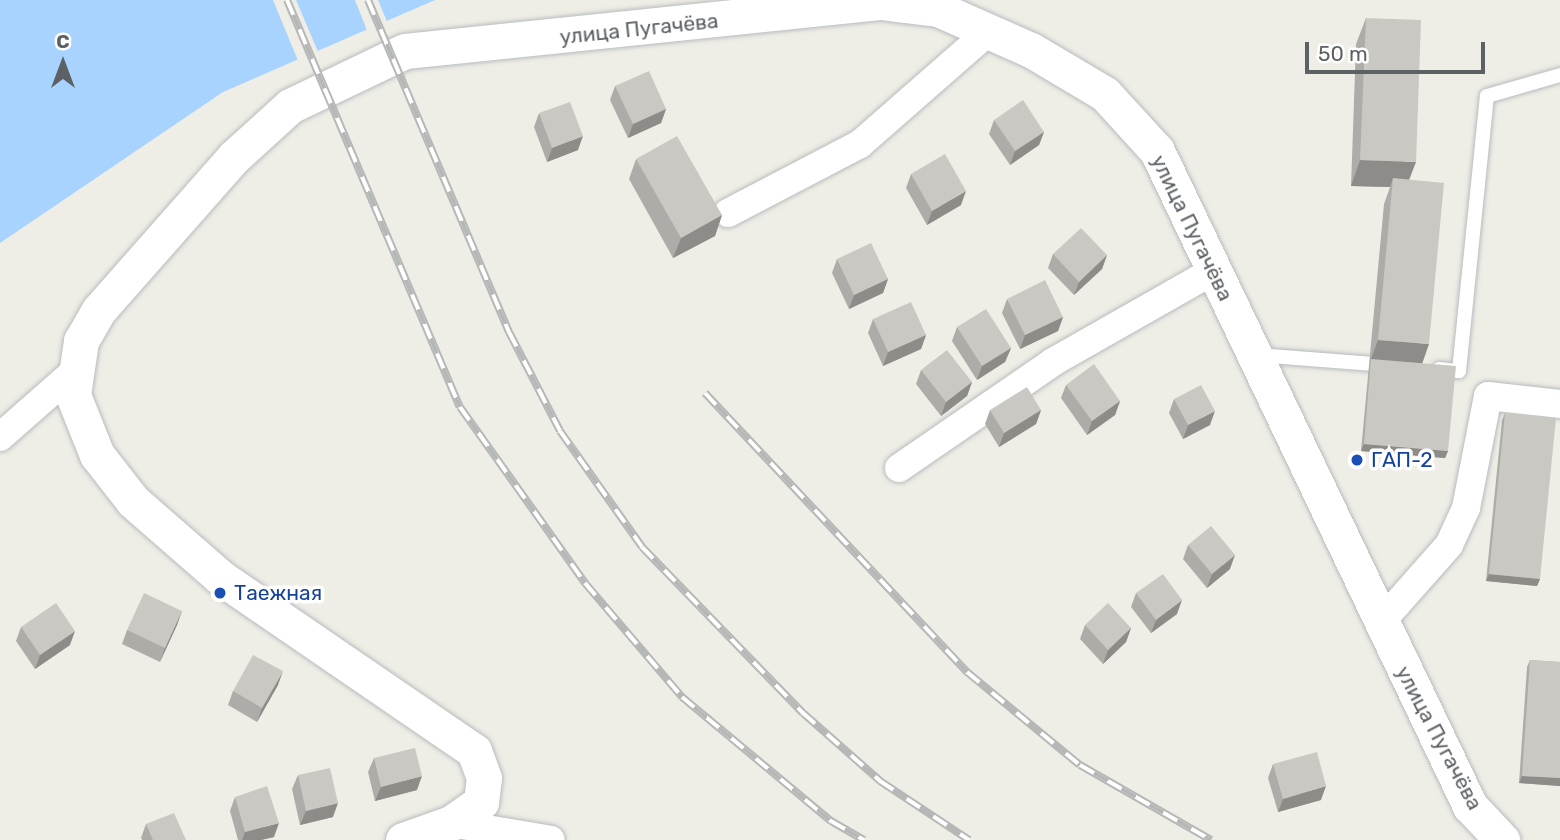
<!DOCTYPE html>
<meta charset="utf-8">
<style>
body{margin:0}
#map{position:relative;width:1560px;height:840px;overflow:hidden;background:#efeee6;font-family:Rubik,sans-serif}
div>[style]{position:absolute}
.water>*{inset:0;background:#a7d3fe}
.pier>*{inset:0;background:#efeee6}
.roads{filter:drop-shadow(0 0 2px #b8bbbf) drop-shadow(0 0 2px #b8bbbf)}
.service>*{height:14px;margin:-7px;padding:0 7px;transform-origin:7px;border-radius:7px;background:#fff}
.minor>*{height:28px;margin:-14px;padding:0 14px;transform-origin:14px;border-radius:14px;background:#fff}
.tertiary>*{height:35px;margin:-17.5px;padding:0 17.5px;transform-origin:17.5px;border-radius:17.5px;background:#fff}
.rail>*{height:8px;margin-top:-4px;transform-origin:0;background:repeating-linear-gradient(90deg,#fff 0 16px,#b6b7b7 0 32px);box-sizing:border-box;border-block:2px solid #b6b7b7}
.wall>*{inset:0;background:#aeaca8}
.shaded-wall>*{inset:0;background:#8d8c88}
.building>*{inset:0;background:#cac8c3}
.dots>*{width:19px;height:19px;translate:-50% -50%;box-sizing:border-box;border:4px solid #fff;border-radius:50%}
span{translate:-50% -50%;white-space:nowrap;text-align:center;line-height:1.15;-webkit-text-stroke:7px #fff;paint-order:stroke}
.street-label{font-size:21px;color:#5d6166}
.transit-label{font-size:21px;color:#164399}
.left{translate:0 -50%;text-align:left}
.north{position:absolute;left:28px;top:28px;width:70px;height:70px;-webkit-text-stroke:5px #fff;paint-order:stroke;rotate:0deg;font-size:19px;font-weight:700;line-height:28px;text-align:center;color:#5d6166}
.north::after{content:'';display:block;margin:auto;width:24px;height:32px;background:#5d6166;clip-path:polygon(50% 0,100% 100%,50% 72%,0 100%)}
.scale{position:absolute;left:1305px;top:42px;width:180px;height:32px;box-sizing:border-box;border:4px solid #5d6166;border-top:0;padding-left:9px;font-size:21px;line-height:24px;white-space:nowrap;color:#5d6166;-webkit-text-stroke:5px #fff;paint-order:stroke}
</style>
<div id="map">
<div class="water">
<div style="clip-path:polygon(0 0,435px 0,223px 92px,0 243px)"></div>
</div>
<div class="pier">
<div style="clip-path:polygon(273px 0,296px 0,319px 54px,299px 63px)"></div>
<div style="clip-path:polygon(355px 0,378px 0,388px 24px,368px 33px)"></div>
</div>
<div class="roads">
<div class="service">
<div style="left:1257px;top:355px;width:130px;rotate:4.4deg"></div>
<div style="left:1439px;top:369px;width:20px;rotate:6deg"></div>
<div style="left:1459px;top:371px;width:276px;rotate:-84.2deg"></div>
<div style="left:1487px;top:96px;width:76px;rotate:-16deg"></div>
</div>
<div class="minor">
<div style="left:728px;top:213px;width:149px;rotate:-27.6deg"></div>
<div style="left:860px;top:144px;width:170px;rotate:-41.2deg"></div>
<div style="left:0;top:437px;width:98px;rotate:-41.3deg"></div>
<div style="left:899px;top:468px;width:187px;rotate:-34.5deg"></div>
<div style="left:1053px;top:362px;width:184px;rotate:-29.6deg"></div>
<div style="left:1380px;top:623px;width:104px;rotate:-48.5deg"></div>
<div style="left:1449px;top:545px;width:41px;rotate:-65.3deg"></div>
<div style="left:1466px;top:508px;width:114px;rotate:-78.9deg"></div>
<div style="left:1488px;top:396px;width:72px;rotate:6.3deg"></div>
<div style="left:451px;top:823px;width:101px;rotate:9.6deg"></div>
</div>
<div class="tertiary">
<div style="left:403px;top:840px;width:51px;rotate:-19.5deg"></div>
<div style="left:451px;top:823px;width:37px;rotate:-35deg"></div>
<div style="left:481px;top:802px;width:24px;rotate:-83deg"></div>
<div style="left:484px;top:778px;width:29px;rotate:-110deg"></div>
<div style="left:474px;top:751px;width:308px;rotate:-145.6deg"></div>
<div style="left:220px;top:577px;width:116px;rotate:-138.9deg"></div>
<div style="left:133px;top:501px;width:58px;rotate:-128deg"></div>
<div style="left:97px;top:455px;width:65px;rotate:-111.8deg"></div>
<div style="left:73px;top:395px;width:55px;rotate:-81.6deg"></div>
<div style="left:81px;top:341px;width:36px;rotate:-60deg"></div>
<div style="left:99px;top:310px;width:204px;rotate:-48.6deg"></div>
<div style="left:234px;top:157px;width:76px;rotate:-42.3deg"></div>
<div style="left:290px;top:106px;width:127px;rotate:-25.6deg"></div>
<div style="left:405px;top:51px;width:479px;rotate:-5.9deg"></div>
<div style="left:881px;top:2px;width:57px;rotate:7deg"></div>
<div style="left:938px;top:9px;width:102px;rotate:23.8deg"></div>
<div style="left:1031px;top:50px;width:86px;rotate:30.7deg"></div>
<div style="left:1105px;top:94px;width:77px;rotate:47.6deg"></div>
<div style="left:1157px;top:151px;width:726px;rotate:64.46deg"></div>
<div style="left:1470px;top:806px;width:47px;rotate:46.7deg"></div>
</div>
</div>
<div class="rail">
<div style="left:287px;top:0;width:442px;rotate:67deg"></div>
<div style="left:460px;top:407px;width:216px;rotate:54.6deg"></div>
<div style="left:585px;top:583px;width:150px;rotate:49.6deg"></div>
<div style="left:682px;top:697px;width:194px;rotate:39.8deg"></div>
<div style="left:831px;top:821px;width:38px;rotate:30deg"></div>
<div style="left:368px;top:0;width:361px;rotate:67deg"></div>
<div style="left:509px;top:332px;width:111px;rotate:62.7deg"></div>
<div style="left:560px;top:431px;width:142px;rotate:54.7deg"></div>
<div style="left:642px;top:547px;width:231px;rotate:45.9deg"></div>
<div style="left:803px;top:713px;width:103px;rotate:41.4deg"></div>
<div style="left:880px;top:781px;width:107px;rotate:33.5deg"></div>
<div style="left:705px;top:393px;width:383px;rotate:46.8deg"></div>
<div style="left:967px;top:672px;width:146px;rotate:39.5deg"></div>
<div style="left:1080px;top:765px;width:151px;rotate:29.8deg"></div>
</div>
<div class="wall">
<div style="clip-path:polygon(1366px 18px,1409px 180px,1422px 363px,1448px 451px,1445px 458px,1361px 451px,1384px 204px,1390px 187px,1351px 186px,1356px 44px)"></div>
<div style="clip-path:polygon(615px 86px,666px 109px,661px 123px,628px 138px,610px 100px)"></div>
<div style="clip-path:polygon(539px 113px,578px 150px,547px 162px,534px 127px)"></div>
<div style="clip-path:polygon(994px 120px,1044px 132px,1039px 145px,1010px 165px,989px 134px)"></div>
<div style="clip-path:polygon(636px 159px,722px 215px,715px 236px,673px 258px,629px 179px)"></div>
<div style="clip-path:polygon(911px 174px,961px 205px,927px 225px,906px 188px)"></div>
<div style="clip-path:polygon(1053px 254px,1107px 255px,1102px 269px,1074px 295px,1048px 268px)"></div>
<div style="clip-path:polygon(837px 259px,888px 279px,883px 293px,849px 309px,832px 273px)"></div>
<div style="clip-path:polygon(1007px 299px,1063px 317px,1058px 331px,1020px 349px,1002px 313px)"></div>
<div style="clip-path:polygon(873px 319px,926px 335px,921px 349px,883px 366px,868px 333px)"></div>
<div style="clip-path:polygon(957px 327px,1011px 348px,1005px 362px,977px 380px,952px 341px)"></div>
<div style="clip-path:polygon(921px 370px,972px 382px,967px 396px,941px 416px,916px 384px)"></div>
<div style="clip-path:polygon(1066px 385px,1120px 401px,1115px 415px,1087px 435px,1061px 398px)"></div>
<div style="clip-path:polygon(1174px 399px,1210px 425px,1183px 439px,1169px 413px)"></div>
<div style="clip-path:polygon(990px 410px,1041px 410px,1036px 424px,999px 447px,985px 424px)"></div>
<div style="clip-path:polygon(1505px 413px,1540px 579px,1537px 586px,1486px 581px,1502px 420px)"></div>
<div style="clip-path:polygon(1188px 545px,1230px 569px,1207px 588px,1183px 559px)"></div>
<div style="clip-path:polygon(1136px 593px,1177px 614px,1151px 633px,1131px 607px)"></div>
<div style="clip-path:polygon(182px 611px,177px 625px,160px 662px,122px 644px,127px 630px)"></div>
<div style="clip-path:polygon(1085px 625px,1131px 628px,1126px 642px,1103px 664px,1080px 639px)"></div>
<div style="clip-path:polygon(21px 627px,70px 645px,35px 669px,16px 641px)"></div>
<div style="clip-path:polygon(1530px 660px,1560px 662px,1560px 786px,1519px 783px,1527px 667px)"></div>
<div style="clip-path:polygon(278px 685px,257px 722px,228px 705px,233px 691px)"></div>
<div style="clip-path:polygon(374px 758px,417px 790px,375px 801px,368px 772px)"></div>
<div style="clip-path:polygon(1273px 764px,1321px 800px,1278px 812px,1268px 778px)"></div>
<div style="clip-path:polygon(298px 775px,333px 817px,300px 825px,292px 789px)"></div>
<div style="clip-path:polygon(235px 797px,274px 837px,261px 840px,238px 840px,230px 811px)"></div>
<div style="clip-path:polygon(146px 824px,186px 840px,142px 840px,141px 838px)"></div>
</div>
<div class="shaded-wall">
<div style="clip-path:polygon(666px 109px,661px 123px,628px 138px,633px 124px)"></div>
<div style="clip-path:polygon(1044px 132px,1039px 145px,1010px 165px,1015px 151px)"></div>
<div style="clip-path:polygon(583px 136px,578px 150px,547px 162px,552px 148px)"></div>
<div style="clip-path:polygon(1360px 160px,1416px 162px,1406px 188px,1393px 178px,1390px 187px,1351px 186px)"></div>
<div style="clip-path:polygon(966px 191px,961px 205px,927px 225px,932px 211px)"></div>
<div style="clip-path:polygon(722px 215px,715px 236px,673px 258px,681px 238px)"></div>
<div style="clip-path:polygon(1107px 255px,1102px 269px,1074px 295px,1079px 282px)"></div>
<div style="clip-path:polygon(888px 279px,883px 293px,849px 309px,854px 295px)"></div>
<div style="clip-path:polygon(1063px 317px,1058px 331px,1020px 349px,1025px 335px)"></div>
<div style="clip-path:polygon(926px 335px,921px 349px,883px 366px,888px 352px)"></div>
<div style="clip-path:polygon(1378px 340px,1429px 344px,1420px 370px,1371px 359px)"></div>
<div style="clip-path:polygon(1011px 348px,1005px 362px,977px 380px,982px 366px)"></div>
<div style="clip-path:polygon(972px 382px,967px 396px,941px 416px,946px 402px)"></div>
<div style="clip-path:polygon(1120px 401px,1115px 415px,1087px 435px,1092px 421px)"></div>
<div style="clip-path:polygon(1041px 410px,1036px 424px,999px 447px,1004px 433px)"></div>
<div style="clip-path:polygon(1215px 411px,1210px 425px,1183px 439px,1188px 425px)"></div>
<div style="clip-path:polygon(1364px 444px,1448px 451px,1445px 458px,1361px 451px)"></div>
<div style="clip-path:polygon(1235px 555px,1230px 569px,1207px 588px,1212px 574px)"></div>
<div style="clip-path:polygon(1489px 574px,1540px 579px,1537px 586px,1486px 581px)"></div>
<div style="clip-path:polygon(1182px 600px,1177px 614px,1151px 633px,1156px 620px)"></div>
<div style="clip-path:polygon(182px 611px,177px 625px,160px 662px,165px 648px)"></div>
<div style="clip-path:polygon(1131px 628px,1126px 642px,1103px 664px,1108px 650px)"></div>
<div style="clip-path:polygon(75px 631px,70px 645px,35px 669px,40px 655px)"></div>
<div style="clip-path:polygon(283px 671px,278px 685px,257px 722px,262px 708px)"></div>
<div style="clip-path:polygon(422px 776px,417px 790px,375px 801px,381px 787px)"></div>
<div style="clip-path:polygon(1522px 776px,1560px 778px,1560px 786px,1519px 783px)"></div>
<div style="clip-path:polygon(1326px 786px,1321px 800px,1278px 812px,1283px 799px)"></div>
<div style="clip-path:polygon(338px 803px,333px 817px,300px 825px,306px 811px)"></div>
<div style="clip-path:polygon(279px 823px,274px 837px,261px 840px,242px 840px,245px 832px)"></div>
</div>
<div class="building">
<div style="clip-path:polygon(1366px 18px,1421px 20px,1416px 162px,1360px 160px)"></div>
<div style="clip-path:polygon(649px 71px,666px 109px,633px 124px,615px 86px)"></div>
<div style="clip-path:polygon(1023px 100px,1044px 132px,1015px 151px,994px 120px)"></div>
<div style="clip-path:polygon(570px 102px,583px 136px,552px 148px,539px 113px)"></div>
<div style="clip-path:polygon(677px 136px,722px 215px,681px 238px,636px 159px)"></div>
<div style="clip-path:polygon(945px 154px,966px 191px,932px 211px,911px 174px)"></div>
<div style="clip-path:polygon(1393px 178px,1444px 183px,1429px 344px,1378px 340px)"></div>
<div style="clip-path:polygon(1081px 228px,1107px 255px,1079px 282px,1053px 254px)"></div>
<div style="clip-path:polygon(871px 243px,888px 279px,854px 295px,837px 259px)"></div>
<div style="clip-path:polygon(1045px 280px,1063px 317px,1025px 335px,1007px 299px)"></div>
<div style="clip-path:polygon(911px 302px,926px 335px,888px 352px,873px 319px)"></div>
<div style="clip-path:polygon(986px 309px,1011px 348px,982px 366px,957px 327px)"></div>
<div style="clip-path:polygon(947px 350px,972px 382px,946px 402px,921px 370px)"></div>
<div style="clip-path:polygon(1371px 359px,1456px 366px,1448px 451px,1364px 444px)"></div>
<div style="clip-path:polygon(1094px 364px,1120px 401px,1092px 421px,1066px 385px)"></div>
<div style="clip-path:polygon(1201px 385px,1215px 411px,1188px 425px,1174px 399px)"></div>
<div style="clip-path:polygon(1027px 387px,1041px 410px,1004px 433px,990px 410px)"></div>
<div style="clip-path:polygon(1505px 413px,1556px 418px,1540px 579px,1489px 574px)"></div>
<div style="clip-path:polygon(1211px 526px,1235px 555px,1212px 574px,1188px 545px)"></div>
<div style="clip-path:polygon(1163px 574px,1182px 600px,1156px 620px,1136px 593px)"></div>
<div style="clip-path:polygon(144px 593px,182px 611px,165px 648px,127px 630px)"></div>
<div style="clip-path:polygon(56px 603px,75px 631px,40px 655px,21px 627px)"></div>
<div style="clip-path:polygon(1108px 603px,1131px 628px,1108px 650px,1085px 625px)"></div>
<div style="clip-path:polygon(253px 655px,283px 671px,262px 708px,233px 691px)"></div>
<div style="clip-path:polygon(1530px 660px,1560px 662px,1560px 778px,1522px 776px)"></div>
<div style="clip-path:polygon(415px 748px,422px 776px,381px 787px,374px 758px)"></div>
<div style="clip-path:polygon(1317px 752px,1326px 786px,1283px 799px,1273px 764px)"></div>
<div style="clip-path:polygon(330px 768px,338px 803px,306px 811px,298px 775px)"></div>
<div style="clip-path:polygon(267px 786px,279px 823px,245px 832px,235px 797px)"></div>
<div style="clip-path:polygon(174px 813px,186px 840px,153px 840px,146px 824px)"></div>
</div>
<div class="dots">
<div style="left:1357px;top:460px;background:#1a4fb4"></div>
<div style="left:220px;top:593px;background:#1a4fb4"></div>
</div>
<div class="street-label">
<span style="left:639px;top:29px;rotate:-6deg">улица Пугачёва</span>
<span style="left:1192px;top:228px;rotate:64deg">улица Пугачёва</span>
<span style="left:1439px;top:738px;rotate:62deg">улица Пугачёва</span>
</div>
<div class="transit-label">
<span class="left" style="left:1371px;top:460px">ГАП-2</span>
<span class="left" style="left:234px;top:593px">Таежная</span>
</div>
<div class="north">С</div>
<div class="scale">50 m</div>
</div>
